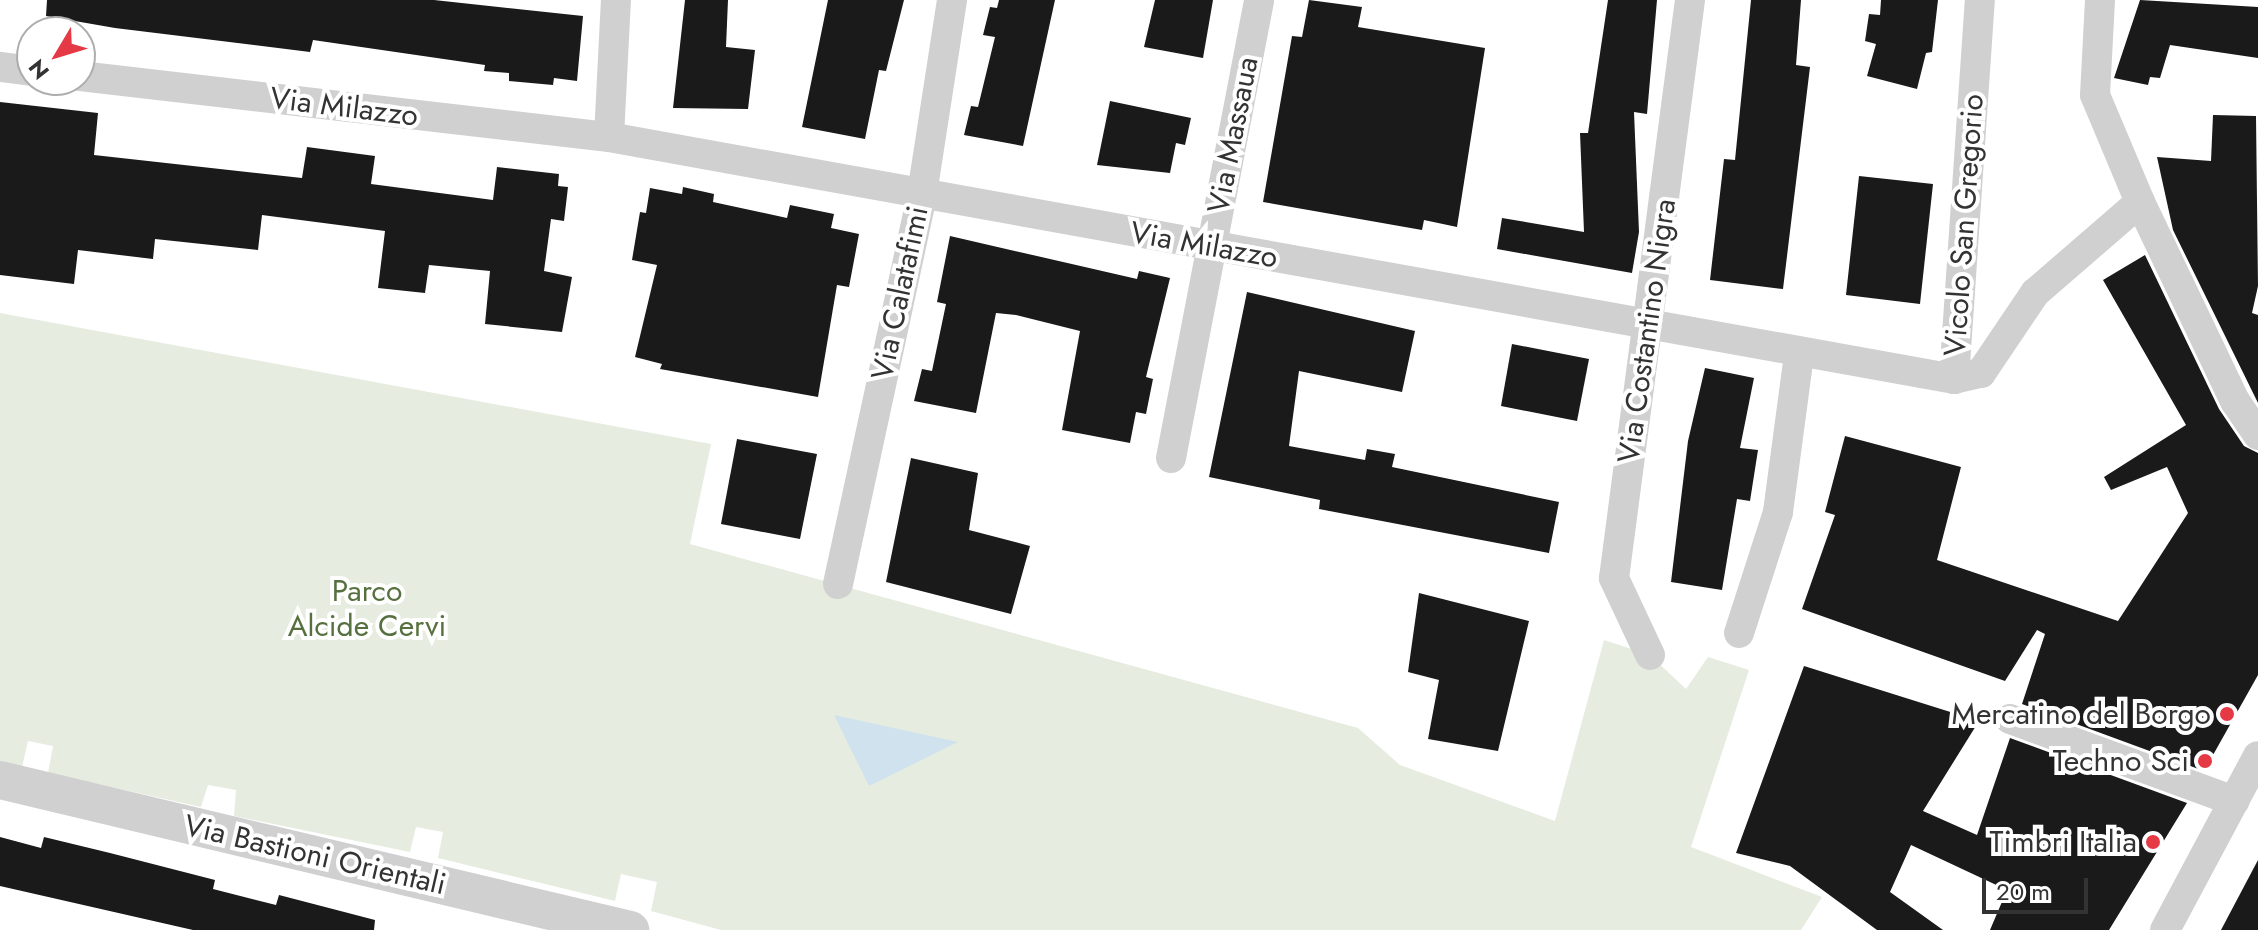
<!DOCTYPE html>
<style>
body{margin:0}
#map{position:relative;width:2258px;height:930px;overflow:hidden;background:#fff;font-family:Jost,sans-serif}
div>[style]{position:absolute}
.green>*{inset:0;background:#e6ecdf}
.water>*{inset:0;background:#cfe2ee}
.building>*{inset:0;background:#1a1a1a}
.minor>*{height:30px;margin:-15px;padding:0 15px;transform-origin:15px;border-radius:15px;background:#d0d0d0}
.tertiary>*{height:38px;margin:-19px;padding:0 19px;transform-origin:19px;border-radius:19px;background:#d0d0d0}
.dots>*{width:22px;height:22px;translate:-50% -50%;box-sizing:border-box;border:4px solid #fff;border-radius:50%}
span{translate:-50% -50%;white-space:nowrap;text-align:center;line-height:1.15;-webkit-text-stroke:8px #fff;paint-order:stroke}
.street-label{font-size:30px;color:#333}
.park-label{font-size:30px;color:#56703f}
.poi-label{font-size:30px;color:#333}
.right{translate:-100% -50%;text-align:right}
.north{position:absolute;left:16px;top:16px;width:80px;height:80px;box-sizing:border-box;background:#fff;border:2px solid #adadad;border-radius:50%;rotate:232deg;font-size:22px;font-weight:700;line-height:32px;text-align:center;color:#333}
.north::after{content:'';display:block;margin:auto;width:28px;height:36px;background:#e63946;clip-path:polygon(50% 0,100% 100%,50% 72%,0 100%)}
.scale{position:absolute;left:1982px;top:878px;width:106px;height:36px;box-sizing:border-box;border:4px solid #333;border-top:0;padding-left:10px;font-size:24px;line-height:28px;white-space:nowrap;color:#333;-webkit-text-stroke:6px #fff;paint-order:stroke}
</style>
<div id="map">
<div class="green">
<div style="clip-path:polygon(0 313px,711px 444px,690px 544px,1358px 728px,1400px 765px,1555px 821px,1604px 640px,1650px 655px,1686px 689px,1708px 657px,1749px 670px,1691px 847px,1822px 897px,1801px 930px,721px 930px,651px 911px,657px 882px,621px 874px,615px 901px,438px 858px,443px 832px,416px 827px,410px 852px,234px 816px,236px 790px,208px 785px,201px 807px,48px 773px,53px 746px,28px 741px,22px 767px,0 761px)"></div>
</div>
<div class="water">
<div style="clip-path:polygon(834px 715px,958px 742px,869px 786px)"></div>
</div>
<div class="building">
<div style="clip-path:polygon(47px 0,434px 0,583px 16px,577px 81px,554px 78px,553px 85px,509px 81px,509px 73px,484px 71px,485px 65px,313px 40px,310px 52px,115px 28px,46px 16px)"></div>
<div style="clip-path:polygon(685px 0,728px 0,726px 47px,755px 50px,748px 109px,673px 108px)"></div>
<div style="clip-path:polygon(828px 0,904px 0,886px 71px,879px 70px,865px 139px,802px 127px)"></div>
<div style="clip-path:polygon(999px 0,1055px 0,1023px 146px,964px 135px,971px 106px,978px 107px,995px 37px,983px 35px,990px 7px,997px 8px)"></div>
<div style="clip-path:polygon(1155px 0,1213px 0,1203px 58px,1144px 47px)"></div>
<div style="clip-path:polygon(1309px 0,1362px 7px,1358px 27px,1485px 48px,1457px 227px,1424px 220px,1422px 230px,1263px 202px,1292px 36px,1302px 37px)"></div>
<div style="clip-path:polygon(1608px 0,1657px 0,1647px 114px,1634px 112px,1639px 232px,1632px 273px,1497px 249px,1502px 218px,1584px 232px,1580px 133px,1588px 133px)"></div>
<div style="clip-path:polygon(1751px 0,1801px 0,1796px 65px,1810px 67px,1783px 289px,1710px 280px,1724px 159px,1735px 160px)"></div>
<div style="clip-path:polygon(1881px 0,1938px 0,1932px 52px,1926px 53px,1917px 89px,1867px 76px,1876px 44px,1865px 41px,1869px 14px,1880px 15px)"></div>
<div style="clip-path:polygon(2140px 0,2258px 7px,2258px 58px,2170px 45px,2160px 78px,2150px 77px,2148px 85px,2114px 78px)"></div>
<div style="clip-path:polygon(1110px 101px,1191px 118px,1185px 145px,1176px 143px,1170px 173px,1097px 165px)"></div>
<div style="clip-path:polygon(0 102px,98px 113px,94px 155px,302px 178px,307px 147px,375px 156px,371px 184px,493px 200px,497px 167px,559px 174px,558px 186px,568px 187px,564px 221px,551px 219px,544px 271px,572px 277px,562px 332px,485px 324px,490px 271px,429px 265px,425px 293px,378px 288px,385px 231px,262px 215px,258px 250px,155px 239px,153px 259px,78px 250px,74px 284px,0 275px)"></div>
<div style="clip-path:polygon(2213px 115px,2256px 116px,2258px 286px,2252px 313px,2258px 315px,2258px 403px,2173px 230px,2157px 157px,2211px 161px)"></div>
<div style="clip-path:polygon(1859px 176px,1933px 184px,1920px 304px,1846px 295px)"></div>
<div style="clip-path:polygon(683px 187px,714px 194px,713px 202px,787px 218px,790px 205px,834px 214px,831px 228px,859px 234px,849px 287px,837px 285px,818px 397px,660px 369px,662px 364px,635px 357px,657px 265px,632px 260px,640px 212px,646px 213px,650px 188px,682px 194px)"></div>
<div style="clip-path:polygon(950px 236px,1137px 279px,1139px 271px,1170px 278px,1146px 377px,1153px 379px,1146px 414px,1136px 412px,1130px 443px,1062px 430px,1080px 331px,1016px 315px,996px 313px,976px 413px,914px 401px,922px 369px,932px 371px,946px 304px,937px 302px)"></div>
<div style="clip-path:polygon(2145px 255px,2219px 409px,2244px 446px,2258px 453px,2258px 675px,2204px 771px,2022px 704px,2045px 634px,2037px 630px,2005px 681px,1802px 609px,1835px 515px,1825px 512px,1845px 436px,1961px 467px,1937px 560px,2118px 621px,2188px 513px,2167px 467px,2111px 490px,2104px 477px,2186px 425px,2103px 280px)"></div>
<div style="clip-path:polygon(1247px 292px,1415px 331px,1402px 392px,1299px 371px,1289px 446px,1365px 460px,1367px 449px,1395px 454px,1392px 467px,1559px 502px,1549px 553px,1319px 509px,1320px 500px,1209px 477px)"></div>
<div style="clip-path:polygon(1512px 344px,1589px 359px,1577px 421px,1501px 406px)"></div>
<div style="clip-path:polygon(1705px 368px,1754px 378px,1740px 448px,1758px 450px,1750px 501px,1737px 499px,1722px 590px,1671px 582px,1688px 441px)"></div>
<div style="clip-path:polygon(737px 439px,817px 454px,800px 539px,721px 524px)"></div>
<div style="clip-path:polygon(911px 458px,978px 473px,969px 530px,1030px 546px,1011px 614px,886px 582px)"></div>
<div style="clip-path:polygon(1419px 593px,1529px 621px,1498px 751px,1428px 739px,1439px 680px,1408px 672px)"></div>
<div style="clip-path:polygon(1804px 666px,1979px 721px,1923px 811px,1977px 835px,2010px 738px,2187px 803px,2109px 930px,1990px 930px,2007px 890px,1911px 845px,1890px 892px,1943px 930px,1877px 930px,1790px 866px,1736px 853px)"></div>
<div style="clip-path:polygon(0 837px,41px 848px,44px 837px,110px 853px,215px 880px,213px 889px,276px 905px,279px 895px,375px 920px,374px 930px,193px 930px,0 886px)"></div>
<div style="clip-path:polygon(2258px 860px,2258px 930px,2221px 930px)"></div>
</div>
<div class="minor">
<div style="left:2100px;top:0;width:95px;rotate:93deg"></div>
<div style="left:2095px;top:95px;width:116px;rotate:67.2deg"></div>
<div style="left:2140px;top:202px;width:221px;rotate:64.5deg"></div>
<div style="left:2235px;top:401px;width:41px;rotate:55.9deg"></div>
<div style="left:0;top:67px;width:32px;rotate:7deg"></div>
<div style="left:80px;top:76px;width:533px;rotate:6.58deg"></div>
<div style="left:609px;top:137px;width:1367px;rotate:10.2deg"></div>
<div style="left:1954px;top:379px;width:28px;rotate:-13deg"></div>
<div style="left:1981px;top:373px;width:97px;rotate:-56deg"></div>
<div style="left:2035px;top:293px;width:139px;rotate:-40.9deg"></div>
<div style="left:609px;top:137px;width:137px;rotate:-87.1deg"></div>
<div style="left:1954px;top:379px;width:380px;rotate:-86.1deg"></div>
<div style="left:1171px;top:458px;width:466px;rotate:-79.1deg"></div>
<div style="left:838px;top:584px;width:399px;rotate:-77.8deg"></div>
<div style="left:922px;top:194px;width:196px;rotate:-81.2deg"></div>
<div style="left:1739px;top:633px;width:127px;rotate:-72.1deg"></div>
<div style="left:1778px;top:512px;width:159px;rotate:-82.4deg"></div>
<div style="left:1650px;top:655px;width:85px;rotate:-115.1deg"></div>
<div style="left:1614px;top:578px;width:583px;rotate:-82.51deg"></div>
<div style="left:2010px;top:719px;width:239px;rotate:20.1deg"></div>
<div style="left:2165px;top:930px;width:197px;rotate:-61.9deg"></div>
</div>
<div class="tertiary">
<div style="left:0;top:780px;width:648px;rotate:13.39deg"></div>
</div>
<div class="dots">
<div style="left:2227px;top:714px;background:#e63946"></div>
<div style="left:2205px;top:761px;background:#e63946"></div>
<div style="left:2153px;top:842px;background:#e63946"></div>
</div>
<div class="street-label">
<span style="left:344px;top:107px;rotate:7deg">Via Milazzo</span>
<span style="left:1233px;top:135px;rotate:-79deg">Via Massaua</span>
<span style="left:1964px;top:225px;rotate:-86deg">Vicolo San Gregorio</span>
<span style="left:1204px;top:245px;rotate:10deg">Via Milazzo</span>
<span style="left:900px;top:293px;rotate:-78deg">Via Calatafimi</span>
<span style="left:1647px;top:331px;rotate:-82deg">Via Costantino Nigra</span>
<span style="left:315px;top:855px;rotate:13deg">Via Bastioni Orientali</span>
</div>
<div class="park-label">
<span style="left:367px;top:608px">Parco<br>Alcide Cervi</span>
</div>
<div class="poi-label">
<span class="right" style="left:2211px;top:714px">Mercatino del Borgo</span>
<span class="right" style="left:2189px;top:761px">Techno Sci</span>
<span class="right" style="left:2137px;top:842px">Timbri Italia</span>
</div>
<div class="north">N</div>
<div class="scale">20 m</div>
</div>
